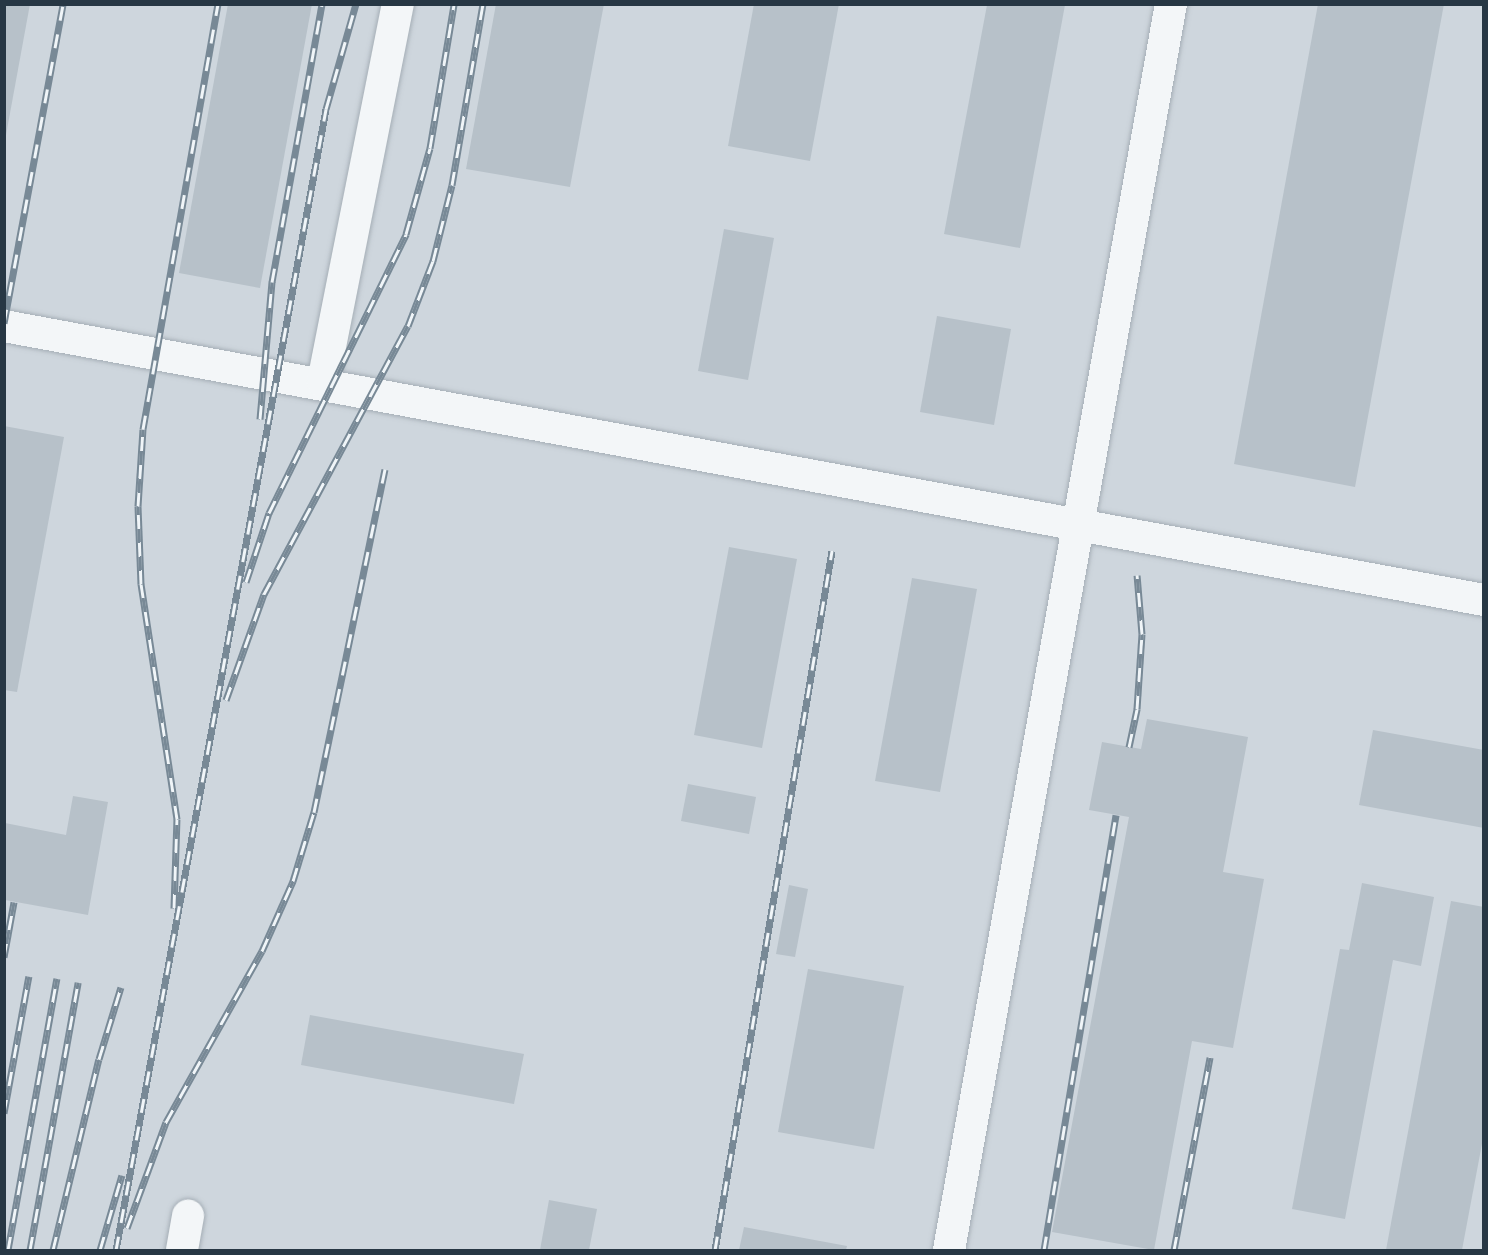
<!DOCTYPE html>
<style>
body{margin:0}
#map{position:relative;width:1488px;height:1255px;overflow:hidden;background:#e0e6eb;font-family:Montserrat,sans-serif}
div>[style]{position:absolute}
.built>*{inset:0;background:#ced6dd}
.building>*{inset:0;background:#b7c1c9}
.roads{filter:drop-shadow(0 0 2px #a5aeb6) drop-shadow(0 0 2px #a5aeb6)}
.minor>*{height:32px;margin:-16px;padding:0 16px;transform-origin:16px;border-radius:16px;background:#f3f6f8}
.rail>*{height:7px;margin-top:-3.5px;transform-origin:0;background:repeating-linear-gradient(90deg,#f0f5f8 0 14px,#788996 0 28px);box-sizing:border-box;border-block:2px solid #788996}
span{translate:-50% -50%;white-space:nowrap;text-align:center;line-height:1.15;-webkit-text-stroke:6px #f0f5f8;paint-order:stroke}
.frame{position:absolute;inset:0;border:6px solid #273744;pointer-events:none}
</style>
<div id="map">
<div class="built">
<div style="clip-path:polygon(5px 5px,1483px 5px,1483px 1250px,5px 1250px)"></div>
</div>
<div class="building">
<div style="clip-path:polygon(4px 4px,30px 4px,6px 135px,4px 135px)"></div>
<div style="clip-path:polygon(228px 4px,312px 4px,260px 288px,179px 273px)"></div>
<div style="clip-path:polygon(496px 4px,604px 4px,570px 187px,466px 169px)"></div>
<div style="clip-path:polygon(754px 4px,839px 4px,810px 161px,728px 146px)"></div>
<div style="clip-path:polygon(1318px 4px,1444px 4px,1355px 487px,1234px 464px)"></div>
<div style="clip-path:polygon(987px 5px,1065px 5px,1020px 248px,944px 234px)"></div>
<div style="clip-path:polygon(724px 229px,774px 238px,748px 380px,698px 371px)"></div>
<div style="clip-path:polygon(937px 316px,1011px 329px,994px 425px,920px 412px)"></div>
<div style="clip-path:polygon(4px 426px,64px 437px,17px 692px,4px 690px)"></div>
<div style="clip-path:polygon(729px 547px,797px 559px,762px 748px,694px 735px)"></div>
<div style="clip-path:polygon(912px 578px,977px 589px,940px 792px,875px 781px)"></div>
<div style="clip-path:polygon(1147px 719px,1248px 737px,1223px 872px,1264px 879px,1233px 1048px,1192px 1041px,1154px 1250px,1052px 1232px,1129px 817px,1089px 810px,1102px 742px,1141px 749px)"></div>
<div style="clip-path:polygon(1373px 730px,1484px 750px,1484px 828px,1359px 805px)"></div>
<div style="clip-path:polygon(688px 784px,756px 797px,749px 834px,681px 821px)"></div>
<div style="clip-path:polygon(73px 796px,108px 802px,88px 915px,5px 900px,5px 823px,66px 835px)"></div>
<div style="clip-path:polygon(1362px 883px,1434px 897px,1421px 966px,1393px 960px,1345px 1219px,1292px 1209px,1340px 949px,1349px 950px)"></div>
<div style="clip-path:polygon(789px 885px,808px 889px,795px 957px,776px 954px)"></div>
<div style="clip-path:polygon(1451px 901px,1484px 907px,1484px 1133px,1462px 1250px,1386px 1250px)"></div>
<div style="clip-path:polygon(808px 969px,904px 986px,874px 1149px,778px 1132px)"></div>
<div style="clip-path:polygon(310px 1015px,524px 1054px,514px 1104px,301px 1065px)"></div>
<div style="clip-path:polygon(549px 1200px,597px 1209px,589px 1250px,540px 1250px)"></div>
<div style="clip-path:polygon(744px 1227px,847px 1246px,846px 1250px,739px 1250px)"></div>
</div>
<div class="roads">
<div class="minor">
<div style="left:4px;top:326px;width:1505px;rotate:10.49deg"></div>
<div style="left:323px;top:382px;width:385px;rotate:-78.8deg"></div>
<div style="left:182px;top:1250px;width:35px;rotate:-80deg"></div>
<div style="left:949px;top:1250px;width:1266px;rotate:-79.9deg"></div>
</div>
</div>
<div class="rail">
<div style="left:4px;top:323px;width:324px;rotate:-79.5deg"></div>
<div style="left:260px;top:419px;width:138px;rotate:-85deg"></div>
<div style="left:272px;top:282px;width:282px;rotate:-79.8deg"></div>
<div style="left:246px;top:582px;width:73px;rotate:-71.6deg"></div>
<div style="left:269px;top:513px;width:311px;rotate:-63.8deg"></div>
<div style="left:406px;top:234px;width:89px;rotate:-74.4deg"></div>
<div style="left:430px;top:148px;width:146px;rotate:-80.5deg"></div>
<div style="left:226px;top:700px;width:113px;rotate:-70.3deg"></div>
<div style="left:264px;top:594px;width:304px;rotate:-61.8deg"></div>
<div style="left:408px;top:326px;width:70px;rotate:-69deg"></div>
<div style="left:433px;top:261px;width:78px;rotate:-76deg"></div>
<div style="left:452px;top:185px;width:184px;rotate:-80.3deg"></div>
<div style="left:1129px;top:747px;width:39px;rotate:-78deg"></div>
<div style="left:1137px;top:709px;width:75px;rotate:-86.2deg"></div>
<div style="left:1142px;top:634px;width:59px;rotate:-94.8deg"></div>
<div style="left:174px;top:908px;width:89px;rotate:-88.1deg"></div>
<div style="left:177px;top:819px;width:238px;rotate:-98.7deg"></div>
<div style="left:141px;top:584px;width:78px;rotate:-92.2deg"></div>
<div style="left:138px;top:506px;width:77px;rotate:-86.3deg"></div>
<div style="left:143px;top:429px;width:432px;rotate:-80deg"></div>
<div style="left:4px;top:957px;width:56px;rotate:-79.7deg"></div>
<div style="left:4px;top:1113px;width:139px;rotate:-79.7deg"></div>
<div style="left:127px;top:1228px;width:113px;rotate:-69.8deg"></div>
<div style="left:166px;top:1122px;width:196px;rotate:-60.7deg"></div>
<div style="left:262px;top:951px;width:77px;rotate:-66.1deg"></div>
<div style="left:293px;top:881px;width:72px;rotate:-73.1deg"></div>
<div style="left:314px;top:812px;width:350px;rotate:-78.3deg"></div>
<div style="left:8px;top:1250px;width:276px;rotate:-79.8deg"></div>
<div style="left:30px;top:1250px;width:272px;rotate:-79.8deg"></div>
<div style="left:53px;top:1250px;width:196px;rotate:-76.5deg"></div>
<div style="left:99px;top:1059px;width:75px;rotate:-73deg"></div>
<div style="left:100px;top:1250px;width:78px;rotate:-73.7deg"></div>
<div style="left:116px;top:1250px;width:1160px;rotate:-79.57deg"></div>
<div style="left:326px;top:109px;width:109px;rotate:-74.1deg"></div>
<div style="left:715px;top:1250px;width:709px;rotate:-80.5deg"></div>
<div style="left:1044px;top:1250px;width:441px;rotate:-80.6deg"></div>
<div style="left:1174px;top:1250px;width:196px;rotate:-79.4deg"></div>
</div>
<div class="frame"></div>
</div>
